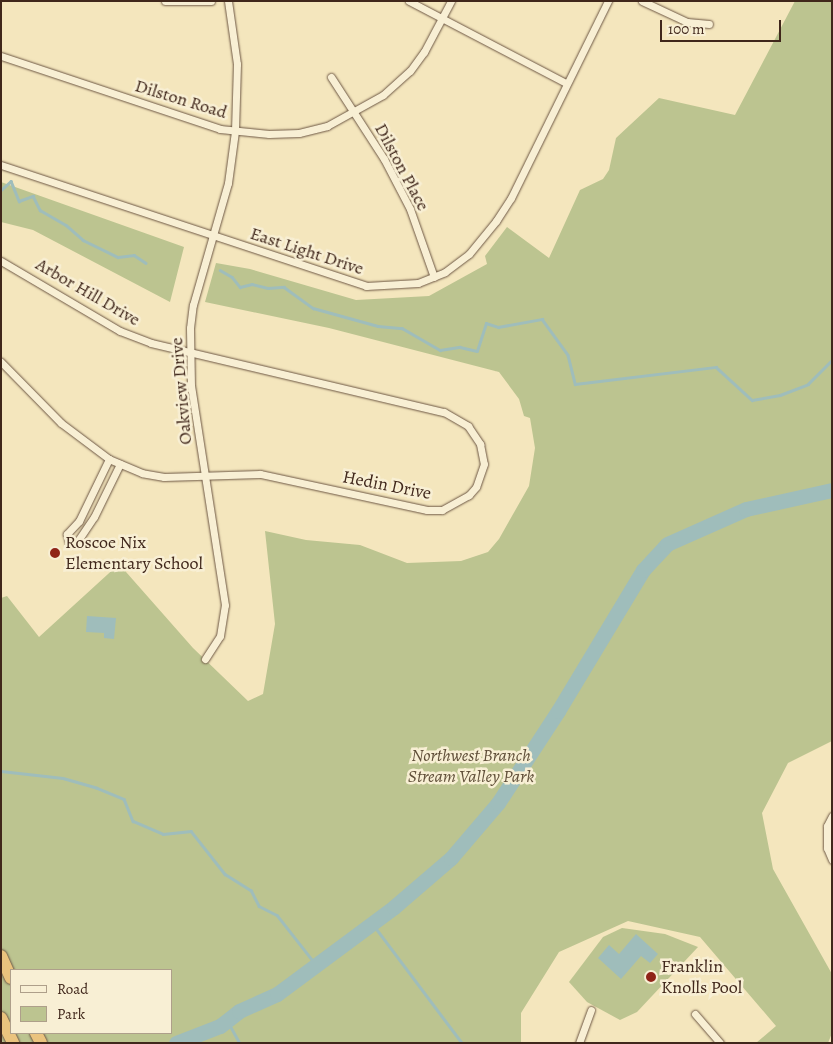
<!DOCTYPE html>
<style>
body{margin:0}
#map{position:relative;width:833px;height:1044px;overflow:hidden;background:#f4e6bd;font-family:Alegreya,serif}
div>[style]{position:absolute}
.green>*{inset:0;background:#bcc490}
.water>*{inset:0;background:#9fbdbb}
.stream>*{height:2.5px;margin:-1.25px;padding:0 1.25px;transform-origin:1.25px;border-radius:1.25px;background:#9fbdbb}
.river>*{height:15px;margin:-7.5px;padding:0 7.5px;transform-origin:7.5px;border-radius:7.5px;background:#9fbdbb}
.roads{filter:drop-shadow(0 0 1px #6d5744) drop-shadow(0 0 1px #6d5744)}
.minor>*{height:7px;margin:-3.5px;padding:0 3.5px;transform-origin:3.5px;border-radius:3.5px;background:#f8efd4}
.motorway>*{height:12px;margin:-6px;padding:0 6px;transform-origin:6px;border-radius:6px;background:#eac37e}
.dots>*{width:14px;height:14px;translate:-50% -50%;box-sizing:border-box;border:2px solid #f8efd4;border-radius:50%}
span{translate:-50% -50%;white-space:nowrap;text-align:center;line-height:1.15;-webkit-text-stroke:5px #f8efd4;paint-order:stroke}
.street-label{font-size:18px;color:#40271b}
.poi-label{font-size:18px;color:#40271b}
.left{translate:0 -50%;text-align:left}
.park-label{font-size:18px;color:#5f4e38;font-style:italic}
.frame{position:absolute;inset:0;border:2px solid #40271b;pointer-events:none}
.legend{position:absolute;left:10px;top:969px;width:162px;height:65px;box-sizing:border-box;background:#f8efd4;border:1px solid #ae9f8a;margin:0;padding:6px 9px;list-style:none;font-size:15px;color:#40271b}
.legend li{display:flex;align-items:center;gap:10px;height:25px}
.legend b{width:25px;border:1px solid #ae9f8a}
.scale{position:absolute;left:660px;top:20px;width:121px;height:22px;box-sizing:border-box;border:2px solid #40271b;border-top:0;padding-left:6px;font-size:15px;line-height:18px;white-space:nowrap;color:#40271b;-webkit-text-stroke:4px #f8efd4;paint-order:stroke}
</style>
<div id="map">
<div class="green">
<div style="clip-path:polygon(evenodd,795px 1px,832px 1px,832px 741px,788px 763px,762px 813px,773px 869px,832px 974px,832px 1033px,828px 1043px,756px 1043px,776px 1026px,700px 937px,628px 921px,559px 952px,521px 1013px,521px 1043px,1px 1043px,1px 598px,7px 596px,39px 637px,119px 564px,193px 648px,248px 701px,263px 694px,275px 624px,265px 531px,306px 540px,360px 545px,407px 563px,461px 561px,488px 552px,499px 539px,529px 486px,535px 448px,530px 418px,524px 416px,519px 399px,499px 372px,329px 328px,205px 302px,216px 263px,250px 269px,356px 300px,429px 296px,487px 264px,485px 256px,507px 227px,549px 258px,580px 190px,603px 179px,609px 170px,616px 138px,659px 98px,735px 115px,795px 1px,11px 970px,171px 970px,171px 1033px,11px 1033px,11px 970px)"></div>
<div style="clip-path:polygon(1px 182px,184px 247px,170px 302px,33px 230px,1px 222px)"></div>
<div style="clip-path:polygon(622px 928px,665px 934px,698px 947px,637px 1012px,620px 1020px,587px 1002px,569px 982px,603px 937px)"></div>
</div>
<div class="water">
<div style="clip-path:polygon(87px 616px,116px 618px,114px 639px,104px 638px,104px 633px,86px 632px)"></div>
<div style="clip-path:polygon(636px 934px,658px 954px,650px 963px,641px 956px,621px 979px,598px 958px,609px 945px,619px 954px)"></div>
</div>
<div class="stream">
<div style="left:1px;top:190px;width:13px;rotate:-42deg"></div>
<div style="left:11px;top:181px;width:22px;rotate:68deg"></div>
<div style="left:19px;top:201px;width:15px;rotate:-20deg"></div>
<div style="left:33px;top:196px;width:16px;rotate:63deg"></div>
<div style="left:40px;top:210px;width:30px;rotate:30deg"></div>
<div style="left:66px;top:225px;width:23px;rotate:41deg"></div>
<div style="left:83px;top:240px;width:39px;rotate:26deg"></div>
<div style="left:118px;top:257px;width:16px;rotate:-7deg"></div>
<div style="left:134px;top:255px;width:14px;rotate:34deg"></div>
<div style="left:220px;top:270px;width:14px;rotate:30deg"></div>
<div style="left:232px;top:277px;width:13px;rotate:51deg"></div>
<div style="left:240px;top:287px;width:12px;rotate:-14deg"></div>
<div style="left:252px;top:284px;width:16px;rotate:14deg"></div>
<div style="left:268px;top:288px;width:16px;rotate:-4deg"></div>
<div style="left:284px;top:287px;width:36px;rotate:36deg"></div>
<div style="left:313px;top:308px;width:67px;rotate:15.5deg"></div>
<div style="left:378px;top:326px;width:24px;rotate:5deg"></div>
<div style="left:402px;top:328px;width:44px;rotate:30.1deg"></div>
<div style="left:440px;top:350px;width:20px;rotate:-9deg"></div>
<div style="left:460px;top:347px;width:17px;rotate:13deg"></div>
<div style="left:477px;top:351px;width:29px;rotate:-72deg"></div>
<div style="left:486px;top:323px;width:13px;rotate:18deg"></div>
<div style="left:498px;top:327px;width:45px;rotate:-10.3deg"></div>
<div style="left:542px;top:319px;width:44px;rotate:54.2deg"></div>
<div style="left:568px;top:355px;width:30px;rotate:76deg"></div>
<div style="left:575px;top:384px;width:142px;rotate:-6.9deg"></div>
<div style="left:716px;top:367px;width:49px;rotate:42.5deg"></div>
<div style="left:752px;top:400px;width:28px;rotate:-10deg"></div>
<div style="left:780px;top:395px;width:30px;rotate:-21deg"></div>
<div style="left:808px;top:384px;width:34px;rotate:-45deg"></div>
<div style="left:1px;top:771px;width:62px;rotate:6.4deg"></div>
<div style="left:63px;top:778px;width:35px;rotate:16deg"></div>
<div style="left:97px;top:788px;width:29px;rotate:22deg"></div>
<div style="left:124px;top:799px;width:24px;rotate:68deg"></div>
<div style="left:133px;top:821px;width:33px;rotate:23deg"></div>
<div style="left:163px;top:834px;width:28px;rotate:-6deg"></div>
<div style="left:191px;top:831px;width:55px;rotate:51.7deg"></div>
<div style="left:225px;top:874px;width:31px;rotate:32deg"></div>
<div style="left:251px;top:890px;width:18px;rotate:63deg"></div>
<div style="left:259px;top:906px;width:20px;rotate:27deg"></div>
<div style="left:277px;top:915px;width:65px;rotate:51.9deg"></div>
<div style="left:372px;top:923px;width:150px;rotate:53.1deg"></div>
<div style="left:227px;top:1020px;width:26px;rotate:61deg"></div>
</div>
<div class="river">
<div style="left:176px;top:1043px;width:47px;rotate:-21.1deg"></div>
<div style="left:220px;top:1026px;width:24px;rotate:-38deg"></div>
<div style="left:239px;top:1011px;width:42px;rotate:-24.1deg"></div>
<div style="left:277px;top:994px;width:146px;rotate:-36.6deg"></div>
<div style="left:394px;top:907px;width:75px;rotate:-40.7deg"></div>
<div style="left:451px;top:858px;width:72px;rotate:-49.5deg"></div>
<div style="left:498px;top:803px;width:110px;rotate:-56.9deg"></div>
<div style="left:558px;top:711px;width:165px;rotate:-58.9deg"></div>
<div style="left:643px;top:570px;width:35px;rotate:-47deg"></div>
<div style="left:667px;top:544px;width:86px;rotate:-23.9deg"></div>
<div style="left:746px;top:509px;width:88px;rotate:-12.5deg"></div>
</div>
<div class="roads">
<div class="minor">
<div style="left:165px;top:1px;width:46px"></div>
<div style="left:409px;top:1px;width:177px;rotate:27.6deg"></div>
<div style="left:642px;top:1px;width:50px;rotate:25deg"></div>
<div style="left:687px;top:22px;width:22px;rotate:5deg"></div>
<div style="left:1px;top:56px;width:231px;rotate:18.4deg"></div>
<div style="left:220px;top:129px;width:49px;rotate:5.8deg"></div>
<div style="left:269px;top:134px;width:30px;rotate:-2deg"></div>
<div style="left:299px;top:133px;width:29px;rotate:-14deg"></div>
<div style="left:327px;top:126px;width:64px;rotate:-29deg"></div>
<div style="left:383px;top:95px;width:36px;rotate:-42deg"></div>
<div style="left:410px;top:71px;width:24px;rotate:-54deg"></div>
<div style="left:424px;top:52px;width:58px;rotate:-62.1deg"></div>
<div style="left:331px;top:77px;width:98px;rotate:57.1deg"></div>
<div style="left:384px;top:159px;width:56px;rotate:62.5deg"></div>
<div style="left:410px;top:209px;width:72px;rotate:70.6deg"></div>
<div style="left:1px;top:165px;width:385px;rotate:18.3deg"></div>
<div style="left:366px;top:286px;width:52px;rotate:-3.3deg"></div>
<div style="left:418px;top:283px;width:29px;rotate:-22deg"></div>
<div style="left:445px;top:272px;width:30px;rotate:-37deg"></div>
<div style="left:469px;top:254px;width:43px;rotate:-50.7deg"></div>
<div style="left:496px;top:221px;width:27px;rotate:-57deg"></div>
<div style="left:511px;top:198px;width:220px;rotate:-63.8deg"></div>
<div style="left:1px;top:261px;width:138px;rotate:30.5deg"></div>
<div style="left:120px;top:331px;width:33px;rotate:21deg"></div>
<div style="left:151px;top:343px;width:301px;rotate:13.3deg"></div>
<div style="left:444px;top:412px;width:28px;rotate:30deg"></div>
<div style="left:468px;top:426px;width:22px;rotate:56deg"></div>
<div style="left:480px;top:444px;width:20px;rotate:79deg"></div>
<div style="left:484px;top:464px;width:24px;rotate:109deg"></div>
<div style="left:476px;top:487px;width:11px;rotate:131deg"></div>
<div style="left:469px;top:495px;width:31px;rotate:151deg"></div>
<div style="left:442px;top:510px;width:15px;rotate:180deg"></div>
<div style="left:427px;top:510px;width:171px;rotate:-167.8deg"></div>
<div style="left:260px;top:474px;width:96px;rotate:178.2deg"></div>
<div style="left:164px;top:477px;width:22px;rotate:-170deg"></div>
<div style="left:142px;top:473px;width:36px;rotate:-157deg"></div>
<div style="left:109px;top:459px;width:60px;rotate:-143.1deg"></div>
<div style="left:61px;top:423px;width:86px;rotate:-134.5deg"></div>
<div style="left:109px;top:459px;width:69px;rotate:115.8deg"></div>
<div style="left:79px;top:521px;width:18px;rotate:133deg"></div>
<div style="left:67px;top:534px;width:9px;rotate:77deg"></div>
<div style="left:69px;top:543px;width:8px;rotate:-7deg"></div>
<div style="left:77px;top:542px;width:30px;rotate:-56deg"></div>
<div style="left:94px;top:517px;width:59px;rotate:-63.9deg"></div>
<div style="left:205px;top:659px;width:27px;rotate:-57deg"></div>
<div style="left:220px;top:636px;width:31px;rotate:-81deg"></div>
<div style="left:225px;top:605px;width:222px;rotate:-98.8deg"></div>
<div style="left:191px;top:386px;width:58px;rotate:-91deg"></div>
<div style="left:190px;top:328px;width:23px;rotate:-83deg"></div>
<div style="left:193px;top:305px;width:127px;rotate:-74deg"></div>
<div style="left:228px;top:183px;width:52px;rotate:-82.3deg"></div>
<div style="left:235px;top:131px;width:67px;rotate:-88.3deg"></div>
<div style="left:237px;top:64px;width:64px;rotate:-98.1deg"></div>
<div style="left:832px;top:816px;width:11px;rotate:117deg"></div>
<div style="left:827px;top:826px;width:22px;rotate:90deg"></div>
<div style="left:827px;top:848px;width:13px;rotate:67deg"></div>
<div style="left:695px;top:1014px;width:38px;rotate:49deg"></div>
<div style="left:579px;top:1043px;width:35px;rotate:-70deg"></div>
</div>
<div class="motorway">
<div style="left:1px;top:956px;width:24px;rotate:66deg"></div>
<div style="left:1px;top:1018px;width:28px;rotate:64deg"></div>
<div style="left:36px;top:1033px;width:11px;rotate:63deg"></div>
</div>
</div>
<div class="dots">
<div style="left:55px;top:553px;background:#8f2418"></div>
<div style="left:651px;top:977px;background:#8f2418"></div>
</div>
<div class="street-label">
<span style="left:181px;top:99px;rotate:17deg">Dilston Road</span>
<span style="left:402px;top:167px;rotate:62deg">Dilston Place</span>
<span style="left:307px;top:251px;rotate:18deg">East Light Drive</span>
<span style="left:88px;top:292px;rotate:30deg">Arbor Hill Drive</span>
<span style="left:181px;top:391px;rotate:-95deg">Oakview Drive</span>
<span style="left:387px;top:485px;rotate:11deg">Hedin Drive</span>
</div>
<div class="poi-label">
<span class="left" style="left:65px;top:553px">Roscoe Nix<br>Elementary School</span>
<span class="left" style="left:661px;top:977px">Franklin<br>Knolls Pool</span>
</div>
<div class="park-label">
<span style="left:471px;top:766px">Northwest Branch<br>Stream Valley Park</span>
</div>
<div class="frame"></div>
<ul class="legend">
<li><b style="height:6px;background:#f8efd4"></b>Road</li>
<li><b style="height:14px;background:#bcc490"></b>Park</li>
</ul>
<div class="scale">100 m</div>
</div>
